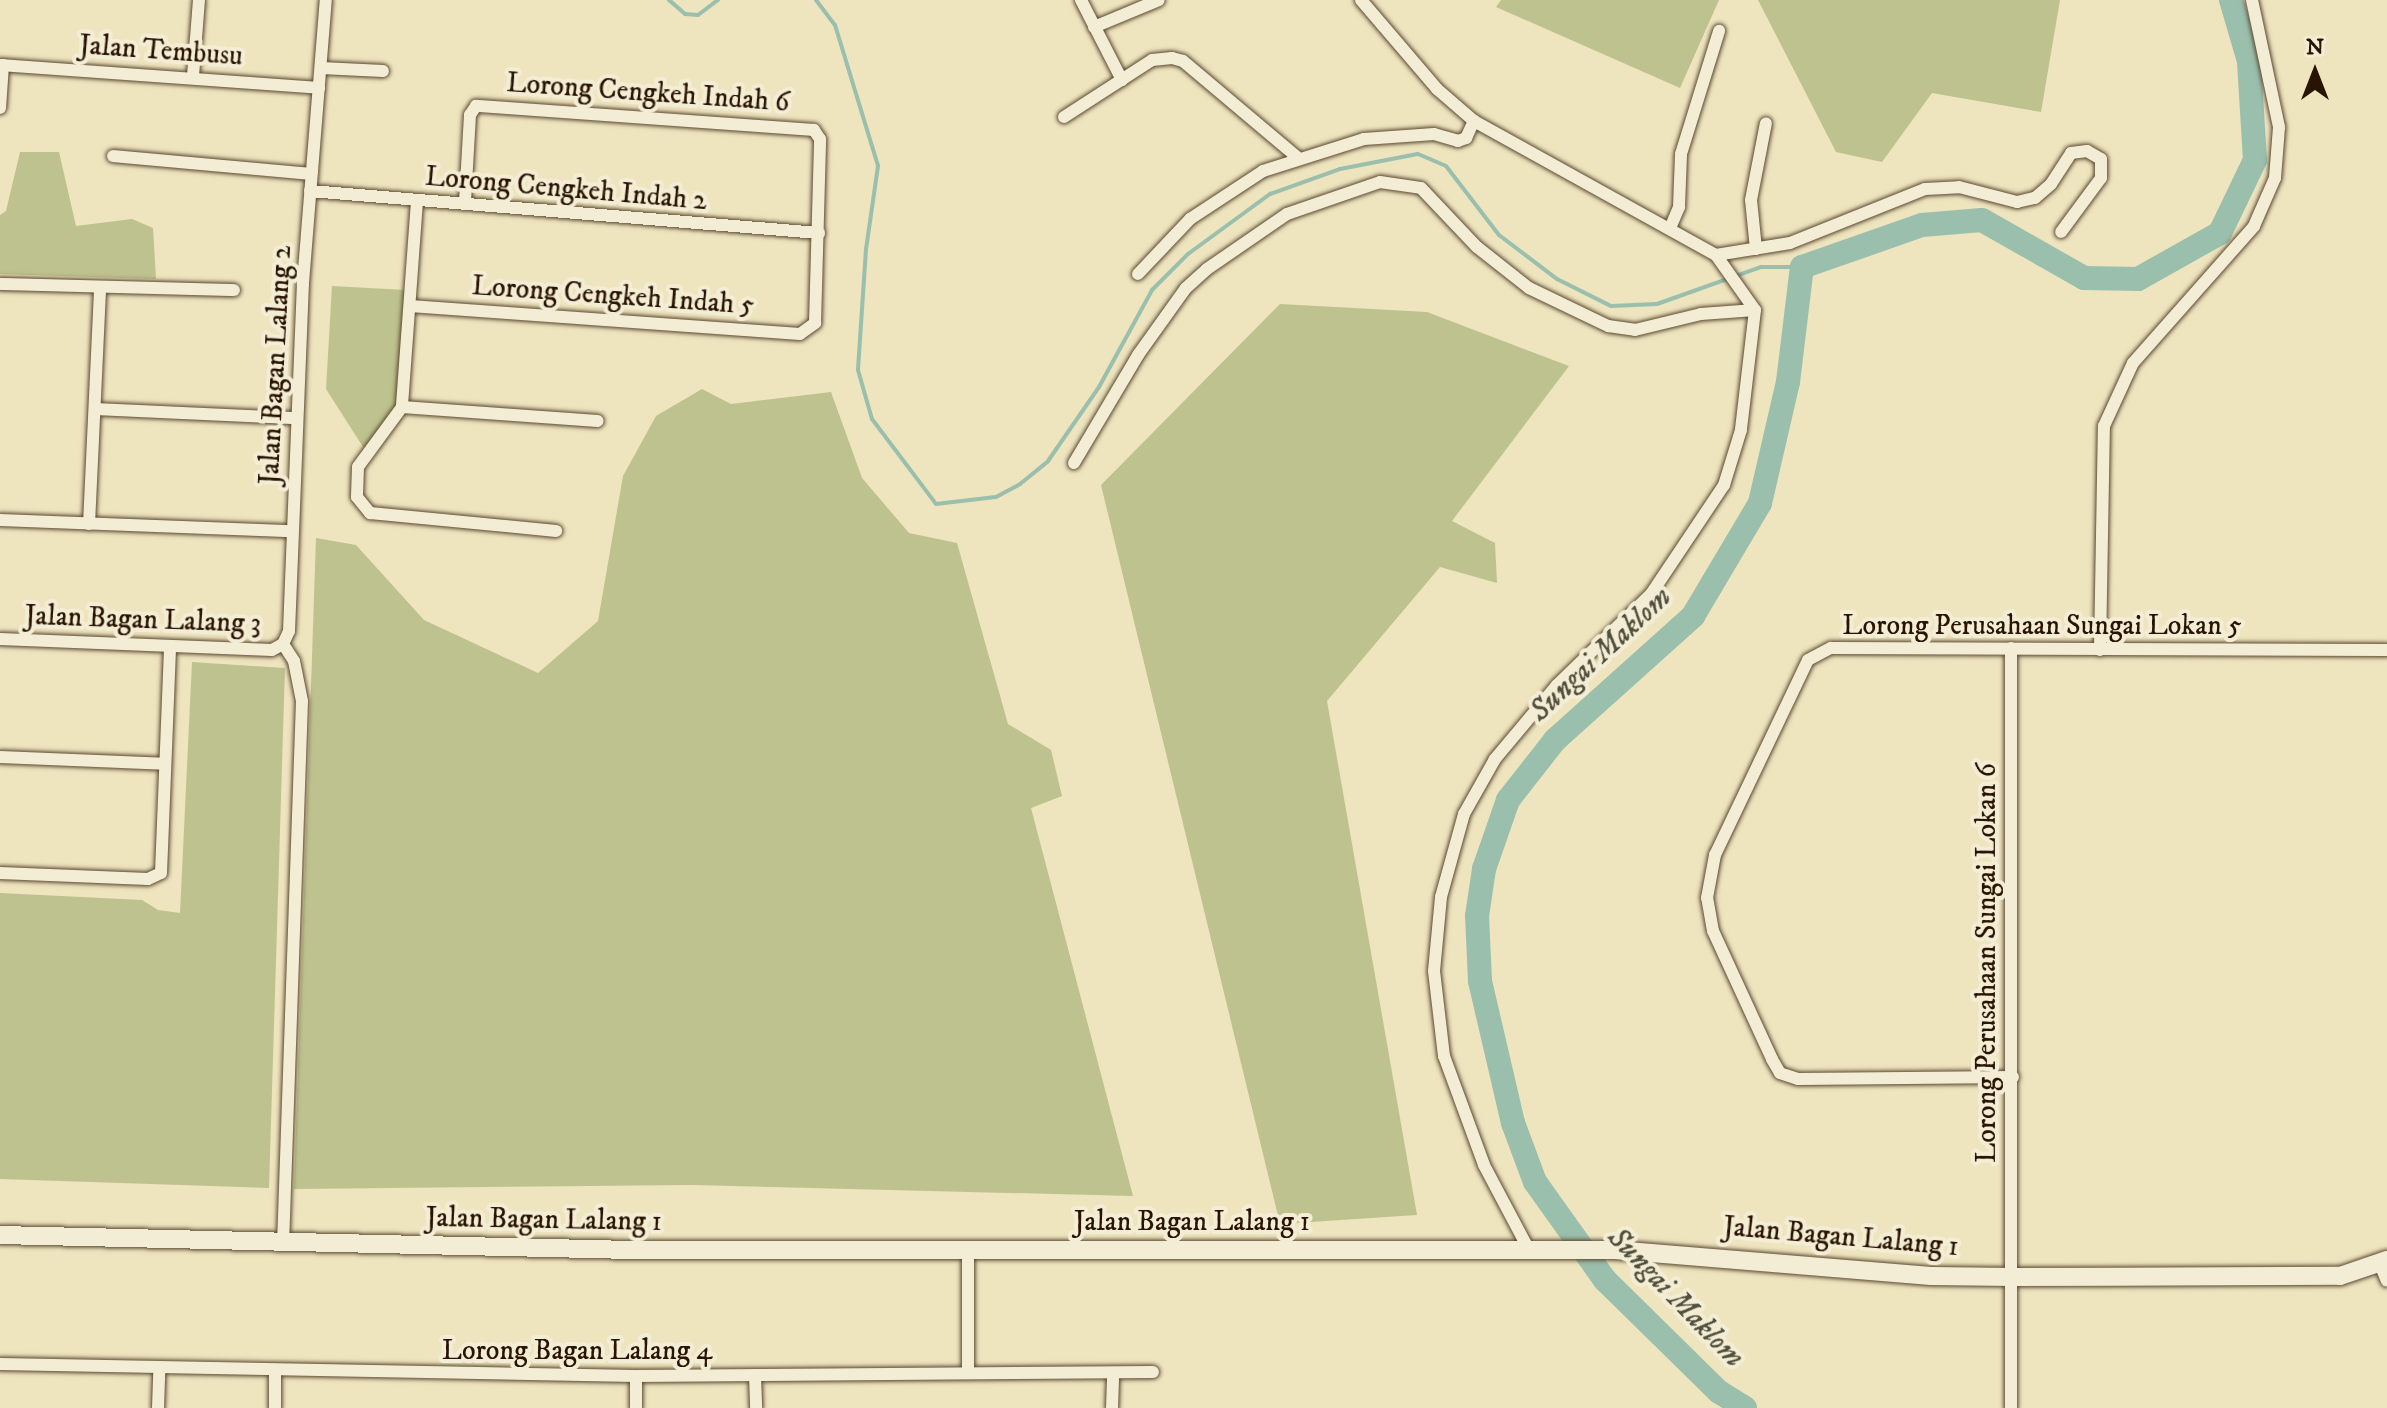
<!DOCTYPE html>
<style>
body{margin:0}
#map{position:relative;width:2387px;height:1408px;overflow:hidden;background:#eee4be;font-family:"IM FELL DW Pica",serif}
div>[style]{position:absolute}
.green>*{inset:0;background:#bec28e}
.stream>*{height:4px;margin:-2px;padding:0 2px;transform-origin:2px;border-radius:2px;background:#9abfad}
.river>*{height:24px;margin:-12px;padding:0 12px;transform-origin:12px;border-radius:12px;background:#9abfad}
.roads{filter:drop-shadow(0 0 2px #5a4830) drop-shadow(0 0 2px #5a4830)}
.minor>*{height:12px;margin:-6px;padding:0 6px;transform-origin:6px;border-radius:6px;background:#f4edd5}
.secondary>*{height:18px;margin:-9px;padding:0 9px;transform-origin:9px;border-radius:9px;background:#f4edd5}
span{translate:-50% -50%;white-space:nowrap;text-align:center;line-height:1.15;-webkit-text-stroke:8px #f4edd5;paint-order:stroke}
.street-label{font-size:28px;color:#281400}
.water-label{font-size:30px;color:#50503d;font-style:italic}
.north{position:absolute;left:2275px;top:32px;width:80px;height:80px;-webkit-text-stroke:6px #f4edd5;paint-order:stroke;rotate:0deg;font-size:22px;font-weight:700;line-height:32px;text-align:center;color:#281400}
.north::after{content:'';display:block;margin:auto;width:28px;height:36px;background:#281400;clip-path:polygon(50% 0,100% 100%,50% 72%,0 100%)}
</style>
<div id="map">
<div class="green">
<div style="clip-path:polygon(1501px 0,1719px 0,1680px 88px,1496px 7px)"></div>
<div style="clip-path:polygon(1758px 0,2060px 0,2041px 112px,1932px 93px,1882px 162px,1836px 152px)"></div>
<div style="clip-path:polygon(20px 152px,59px 152px,76px 226px,132px 219px,153px 228px,156px 279px,0 274px,0 215px,6px 211px)"></div>
<div style="clip-path:polygon(332px 286px,406px 290px,398px 404px,365px 450px,326px 389px)"></div>
<div style="clip-path:polygon(1280px 304px,1427px 312px,1569px 366px,1452px 521px,1495px 543px,1497px 583px,1440px 567px,1327px 701px,1417px 1215px,1280px 1224px,1101px 485px)"></div>
<div style="clip-path:polygon(702px 389px,731px 404px,831px 392px,862px 478px,909px 533px,957px 543px,1008px 724px,1051px 750px,1062px 796px,1031px 808px,1133px 1196px,692px 1185px,294px 1189px,316px 538px,356px 545px,424px 620px,538px 673px,598px 621px,623px 476px,656px 416px)"></div>
<div style="clip-path:polygon(192px 662px,285px 668px,269px 1188px,0 1179px,0 893px,142px 900px,158px 910px,180px 913px)"></div>
</div>
<div class="stream">
<div style="left:669px;top:0;width:21px;rotate:41deg"></div>
<div style="left:685px;top:14px;width:13px;rotate:4deg"></div>
<div style="left:698px;top:15px;width:25px;rotate:-37deg"></div>
<div style="left:816px;top:0;width:31px;rotate:53deg"></div>
<div style="left:835px;top:25px;width:147px;rotate:73deg"></div>
<div style="left:878px;top:166px;width:84px;rotate:98.2deg"></div>
<div style="left:866px;top:249px;width:121px;rotate:93.8deg"></div>
<div style="left:858px;top:370px;width:51px;rotate:74.1deg"></div>
<div style="left:872px;top:419px;width:106px;rotate:53deg"></div>
<div style="left:936px;top:504px;width:60px;rotate:-6.7deg"></div>
<div style="left:996px;top:497px;width:27px;rotate:-28deg"></div>
<div style="left:1020px;top:484px;width:36px;rotate:-39deg"></div>
<div style="left:1048px;top:461px;width:90px;rotate:-55.4deg"></div>
<div style="left:1099px;top:387px;width:111px;rotate:-61.3deg"></div>
<div style="left:1152px;top:290px;width:51px;rotate:-45deg"></div>
<div style="left:1188px;top:254px;width:102px;rotate:-36.2deg"></div>
<div style="left:1270px;top:194px;width:74px;rotate:-19.7deg"></div>
<div style="left:1340px;top:169px;width:79px;rotate:-10.9deg"></div>
<div style="left:1418px;top:154px;width:30px;rotate:23deg"></div>
<div style="left:1446px;top:166px;width:87px;rotate:52.5deg"></div>
<div style="left:1499px;top:235px;width:73px;rotate:37.2deg"></div>
<div style="left:1557px;top:279px;width:60px;rotate:26.6deg"></div>
<div style="left:1611px;top:306px;width:46px;rotate:-2.5deg"></div>
<div style="left:1657px;top:304px;width:110px;rotate:-19.6deg"></div>
<div style="left:1761px;top:267px;width:41px"></div>
</div>
<div class="river">
<div style="left:1745px;top:1408px;width:31px;rotate:-148deg"></div>
<div style="left:1719px;top:1392px;width:160px;rotate:-135.5deg"></div>
<div style="left:1605px;top:1280px;width:120px;rotate:-125.5deg"></div>
<div style="left:1535px;top:1182px;width:63px;rotate:-110.4deg"></div>
<div style="left:1513px;top:1123px;width:146px;rotate:-103.1deg"></div>
<div style="left:1480px;top:981px;width:65px;rotate:-92.6deg"></div>
<div style="left:1477px;top:916px;width:48px;rotate:-81.5deg"></div>
<div style="left:1484px;top:869px;width:73px;rotate:-70.8deg"></div>
<div style="left:1508px;top:800px;width:76px;rotate:-51.9deg"></div>
<div style="left:1555px;top:740px;width:186px;rotate:-41.9deg"></div>
<div style="left:1693px;top:616px;width:131px;rotate:-59.3deg"></div>
<div style="left:1760px;top:503px;width:124px;rotate:-77deg"></div>
<div style="left:1788px;top:382px;width:116px;rotate:-83.1deg"></div>
<div style="left:1802px;top:267px;width:127px;rotate:-19.3deg"></div>
<div style="left:1922px;top:225px;width:60px;rotate:-4.8deg"></div>
<div style="left:1982px;top:220px;width:117px;rotate:29.6deg"></div>
<div style="left:2084px;top:278px;width:54px;rotate:1.1deg"></div>
<div style="left:2138px;top:279px;width:94px;rotate:-29.3deg"></div>
<div style="left:2220px;top:233px;width:81px;rotate:-64.4deg"></div>
<div style="left:2255px;top:160px;width:99px;rotate:-93.5deg"></div>
<div style="left:2249px;top:61px;width:64px;rotate:-106.4deg"></div>
</div>
<div class="roads">
<div class="minor">
<div style="left:1081px;top:0;width:90px;rotate:62.9deg"></div>
<div style="left:1361px;top:0;width:117px;rotate:49.5deg"></div>
<div style="left:1437px;top:89px;width:49px;rotate:40.9deg"></div>
<div style="left:1474px;top:121px;width:277px;rotate:29deg"></div>
<div style="left:1716px;top:255px;width:67px;rotate:54.7deg"></div>
<div style="left:1755px;top:310px;width:121px;rotate:96.7deg"></div>
<div style="left:1741px;top:430px;width:58px;rotate:107.2deg"></div>
<div style="left:1724px;top:485px;width:131px;rotate:123.8deg"></div>
<div style="left:1651px;top:594px;width:131px;rotate:135.9deg"></div>
<div style="left:1557px;top:685px;width:97px;rotate:130deg"></div>
<div style="left:1495px;top:759px;width:63px;rotate:119.4deg"></div>
<div style="left:1464px;top:814px;width:86px;rotate:105.5deg"></div>
<div style="left:1441px;top:897px;width:74px;rotate:95.4deg"></div>
<div style="left:1434px;top:971px;width:86px;rotate:83.3deg"></div>
<div style="left:1444px;top:1056px;width:116px;rotate:69.8deg"></div>
<div style="left:1484px;top:1165px;width:94px;rotate:62.1deg"></div>
<div style="left:1094px;top:27px;width:70px;rotate:-22.6deg"></div>
<div style="left:0;top:65px;width:320px;rotate:4.1deg"></div>
<div style="left:321px;top:68px;width:62px;rotate:2.8deg"></div>
<div style="left:193px;top:76px;width:76px;rotate:-85.5deg"></div>
<div style="left:0;top:108px;width:43px;rotate:-86deg"></div>
<div style="left:1064px;top:117px;width:105px;rotate:-32.9deg"></div>
<div style="left:1152px;top:60px;width:20px;rotate:-6deg"></div>
<div style="left:1172px;top:58px;width:11px;rotate:15deg"></div>
<div style="left:1183px;top:61px;width:149px;rotate:40.1deg"></div>
<div style="left:113px;top:156px;width:199px;rotate:5.2deg"></div>
<div style="left:310px;top:191px;width:511px;rotate:4.72deg"></div>
<div style="left:417px;top:201px;width:207px;rotate:94.2deg"></div>
<div style="left:402px;top:407px;width:74px;rotate:126.3deg"></div>
<div style="left:358px;top:467px;width:30px;rotate:92deg"></div>
<div style="left:357px;top:497px;width:21px;rotate:51deg"></div>
<div style="left:370px;top:513px;width:187px;rotate:5.5deg"></div>
<div style="left:1671px;top:226px;width:21px;rotate:-67deg"></div>
<div style="left:1679px;top:207px;width:53px;rotate:-87.8deg"></div>
<div style="left:1681px;top:154px;width:129px;rotate:-72.8deg"></div>
<div style="left:1756px;top:249px;width:49px;rotate:-95.8deg"></div>
<div style="left:1751px;top:200px;width:78px;rotate:-79deg"></div>
<div style="left:1716px;top:255px;width:75px;rotate:-9.2deg"></div>
<div style="left:1790px;top:243px;width:145px;rotate:-21.8deg"></div>
<div style="left:1925px;top:189px;width:34px;rotate:-3deg"></div>
<div style="left:1959px;top:187px;width:60px;rotate:14.5deg"></div>
<div style="left:2017px;top:202px;width:18px;rotate:-13deg"></div>
<div style="left:2035px;top:198px;width:21px;rotate:-41deg"></div>
<div style="left:2051px;top:184px;width:37px;rotate:-57deg"></div>
<div style="left:2071px;top:153px;width:16px;rotate:-7deg"></div>
<div style="left:2087px;top:151px;width:16px;rotate:30deg"></div>
<div style="left:2101px;top:159px;width:19px;rotate:90deg"></div>
<div style="left:2101px;top:178px;width:67px;rotate:126.5deg"></div>
<div style="left:1138px;top:274px;width:76px;rotate:-46.6deg"></div>
<div style="left:1190px;top:219px;width:87px;rotate:-33.3deg"></div>
<div style="left:1263px;top:171px;width:106px;rotate:-17.6deg"></div>
<div style="left:1364px;top:139px;width:70px;rotate:-4.1deg"></div>
<div style="left:1434px;top:134px;width:25px;rotate:16deg"></div>
<div style="left:1458px;top:141px;width:9px;rotate:-21deg"></div>
<div style="left:1466px;top:138px;width:19px;rotate:-65deg"></div>
<div style="left:0;top:284px;width:234px;rotate:1.5deg"></div>
<div style="left:410px;top:306px;width:391px;rotate:4.1deg"></div>
<div style="left:800px;top:334px;width:19px;rotate:-36deg"></div>
<div style="left:815px;top:323px;width:184px;rotate:-88.4deg"></div>
<div style="left:820px;top:139px;width:11px;rotate:-124deg"></div>
<div style="left:814px;top:130px;width:339px;rotate:-175.9deg"></div>
<div style="left:476px;top:106px;width:11px;rotate:124deg"></div>
<div style="left:470px;top:115px;width:88px;rotate:93.3deg"></div>
<div style="left:402px;top:407px;width:196px;rotate:4.1deg"></div>
<div style="left:95px;top:409px;width:202px;rotate:2.6deg"></div>
<div style="left:1074px;top:463px;width:126px;rotate:-59.3deg"></div>
<div style="left:1138px;top:355px;width:82px;rotate:-54.4deg"></div>
<div style="left:1186px;top:288px;width:28px;rotate:-42deg"></div>
<div style="left:1207px;top:269px;width:97px;rotate:-34.5deg"></div>
<div style="left:1287px;top:214px;width:98px;rotate:-19deg"></div>
<div style="left:1380px;top:182px;width:41px;rotate:8.3deg"></div>
<div style="left:1421px;top:188px;width:81px;rotate:46.5deg"></div>
<div style="left:1477px;top:247px;width:66px;rotate:38.3deg"></div>
<div style="left:1529px;top:288px;width:88px;rotate:25.7deg"></div>
<div style="left:1608px;top:326px;width:27px;rotate:8deg"></div>
<div style="left:1635px;top:330px;width:68px;rotate:-13.6deg"></div>
<div style="left:1701px;top:314px;width:54px;rotate:-4.2deg"></div>
<div style="left:0;top:520px;width:292px;rotate:2.2deg"></div>
<div style="left:89px;top:524px;width:237px;rotate:-87.3deg"></div>
<div style="left:0;top:639px;width:272px;rotate:2.3deg"></div>
<div style="left:272px;top:650px;width:13px;rotate:-29deg"></div>
<div style="left:283px;top:644px;width:14px;rotate:-65deg"></div>
<div style="left:289px;top:631px;width:348px;rotate:-87.7deg"></div>
<div style="left:303px;top:283px;width:284px;rotate:-85.4deg"></div>
<div style="left:283px;top:644px;width:20px;rotate:57deg"></div>
<div style="left:294px;top:661px;width:41px;rotate:78.7deg"></div>
<div style="left:302px;top:701px;width:543px;rotate:92deg"></div>
<div style="left:2011px;top:648px;width:760px;rotate:90deg"></div>
<div style="left:2100px;top:650px;width:224px;rotate:-89deg"></div>
<div style="left:2104px;top:426px;width:69px;rotate:-65.3deg"></div>
<div style="left:2133px;top:363px;width:183px;rotate:-48.5deg"></div>
<div style="left:2254px;top:226px;width:52px;rotate:-66.4deg"></div>
<div style="left:2275px;top:178px;width:51px;rotate:-85.5deg"></div>
<div style="left:2279px;top:127px;width:130px;rotate:-102deg"></div>
<div style="left:0;top:757px;width:164px;rotate:2.4deg"></div>
<div style="left:0;top:873px;width:148px;rotate:2.3deg"></div>
<div style="left:148px;top:879px;width:14px;rotate:-25deg"></div>
<div style="left:161px;top:873px;width:226px;rotate:-87.7deg"></div>
<div style="left:2013px;top:1077px;width:215px;rotate:179.5deg"></div>
<div style="left:1798px;top:1079px;width:19px;rotate:-162deg"></div>
<div style="left:1780px;top:1073px;width:16px;rotate:-120deg"></div>
<div style="left:1772px;top:1059px;width:141px;rotate:-114.7deg"></div>
<div style="left:1713px;top:931px;width:34px;rotate:-100deg"></div>
<div style="left:1707px;top:898px;width:44px;rotate:-79.5deg"></div>
<div style="left:1715px;top:855px;width:216px;rotate:-64.5deg"></div>
<div style="left:1808px;top:660px;width:26px;rotate:-28deg"></div>
<div style="left:1831px;top:648px;width:556px;rotate:0.21deg"></div>
<div style="left:2380px;top:1264px;width:18px;rotate:68deg"></div>
<div style="left:0;top:1364px;width:636px;rotate:1.08deg"></div>
<div style="left:636px;top:1376px;width:517px;rotate:-0.44deg"></div>
<div style="left:968px;top:1373px;width:123px;rotate:-90deg"></div>
<div style="left:755px;top:1375px;width:33px;rotate:88deg"></div>
<div style="left:158px;top:1408px;width:38px;rotate:-88deg"></div>
<div style="left:275px;top:1408px;width:35px;rotate:-90deg"></div>
<div style="left:636px;top:1408px;width:32px;rotate:-90deg"></div>
<div style="left:1112px;top:1408px;width:34px;rotate:-88deg"></div>
</div>
<div class="secondary">
<div style="left:0;top:1235px;width:634px;rotate:1.36deg"></div>
<div style="left:634px;top:1250px;width:981px"></div>
<div style="left:1615px;top:1250px;width:317px;rotate:4.7deg"></div>
<div style="left:1931px;top:1276px;width:82px;rotate:0.7deg"></div>
<div style="left:2013px;top:1277px;width:327px;rotate:-0.2deg"></div>
<div style="left:2340px;top:1276px;width:50px;rotate:-18.8deg"></div>
</div>
</div>
<div class="street-label">
<span style="left:161px;top:51px;rotate:4deg">Jalan Tembusu</span>
<span style="left:648px;top:93px;rotate:4deg">Lorong Cengkeh Indah 6</span>
<span style="left:566px;top:189px;rotate:5deg">Lorong Cengkeh Indah 2</span>
<span style="left:613px;top:296px;rotate:4deg">Lorong Cengkeh Indah 5</span>
<span style="left:276px;top:365px;rotate:-87deg">Jalan Bagan Lalang 2</span>
<span style="left:143px;top:620px;rotate:2deg">Jalan Bagan Lalang 3</span>
<span style="left:2042px;top:626px">Lorong Perusahaan Sungai Lokan 5</span>
<span style="left:1987px;top:963px;rotate:-90deg">Lorong Perusahaan Sungai Lokan 6</span>
<span style="left:544px;top:1220px;rotate:1deg">Jalan Bagan Lalang 1</span>
<span style="left:1192px;top:1222px">Jalan Bagan Lalang 1</span>
<span style="left:1841px;top:1237px;rotate:5deg">Jalan Bagan Lalang 1</span>
<span style="left:577px;top:1351px">Lorong Bagan Lalang 4</span>
</div>
<div class="water-label">
<span style="left:1601px;top:655px;rotate:-43deg">Sungai Maklom</span>
<span style="left:1675px;top:1298px;rotate:46deg">Sungai Maklom</span>
</div>
<div class="north">N</div>
</div>
